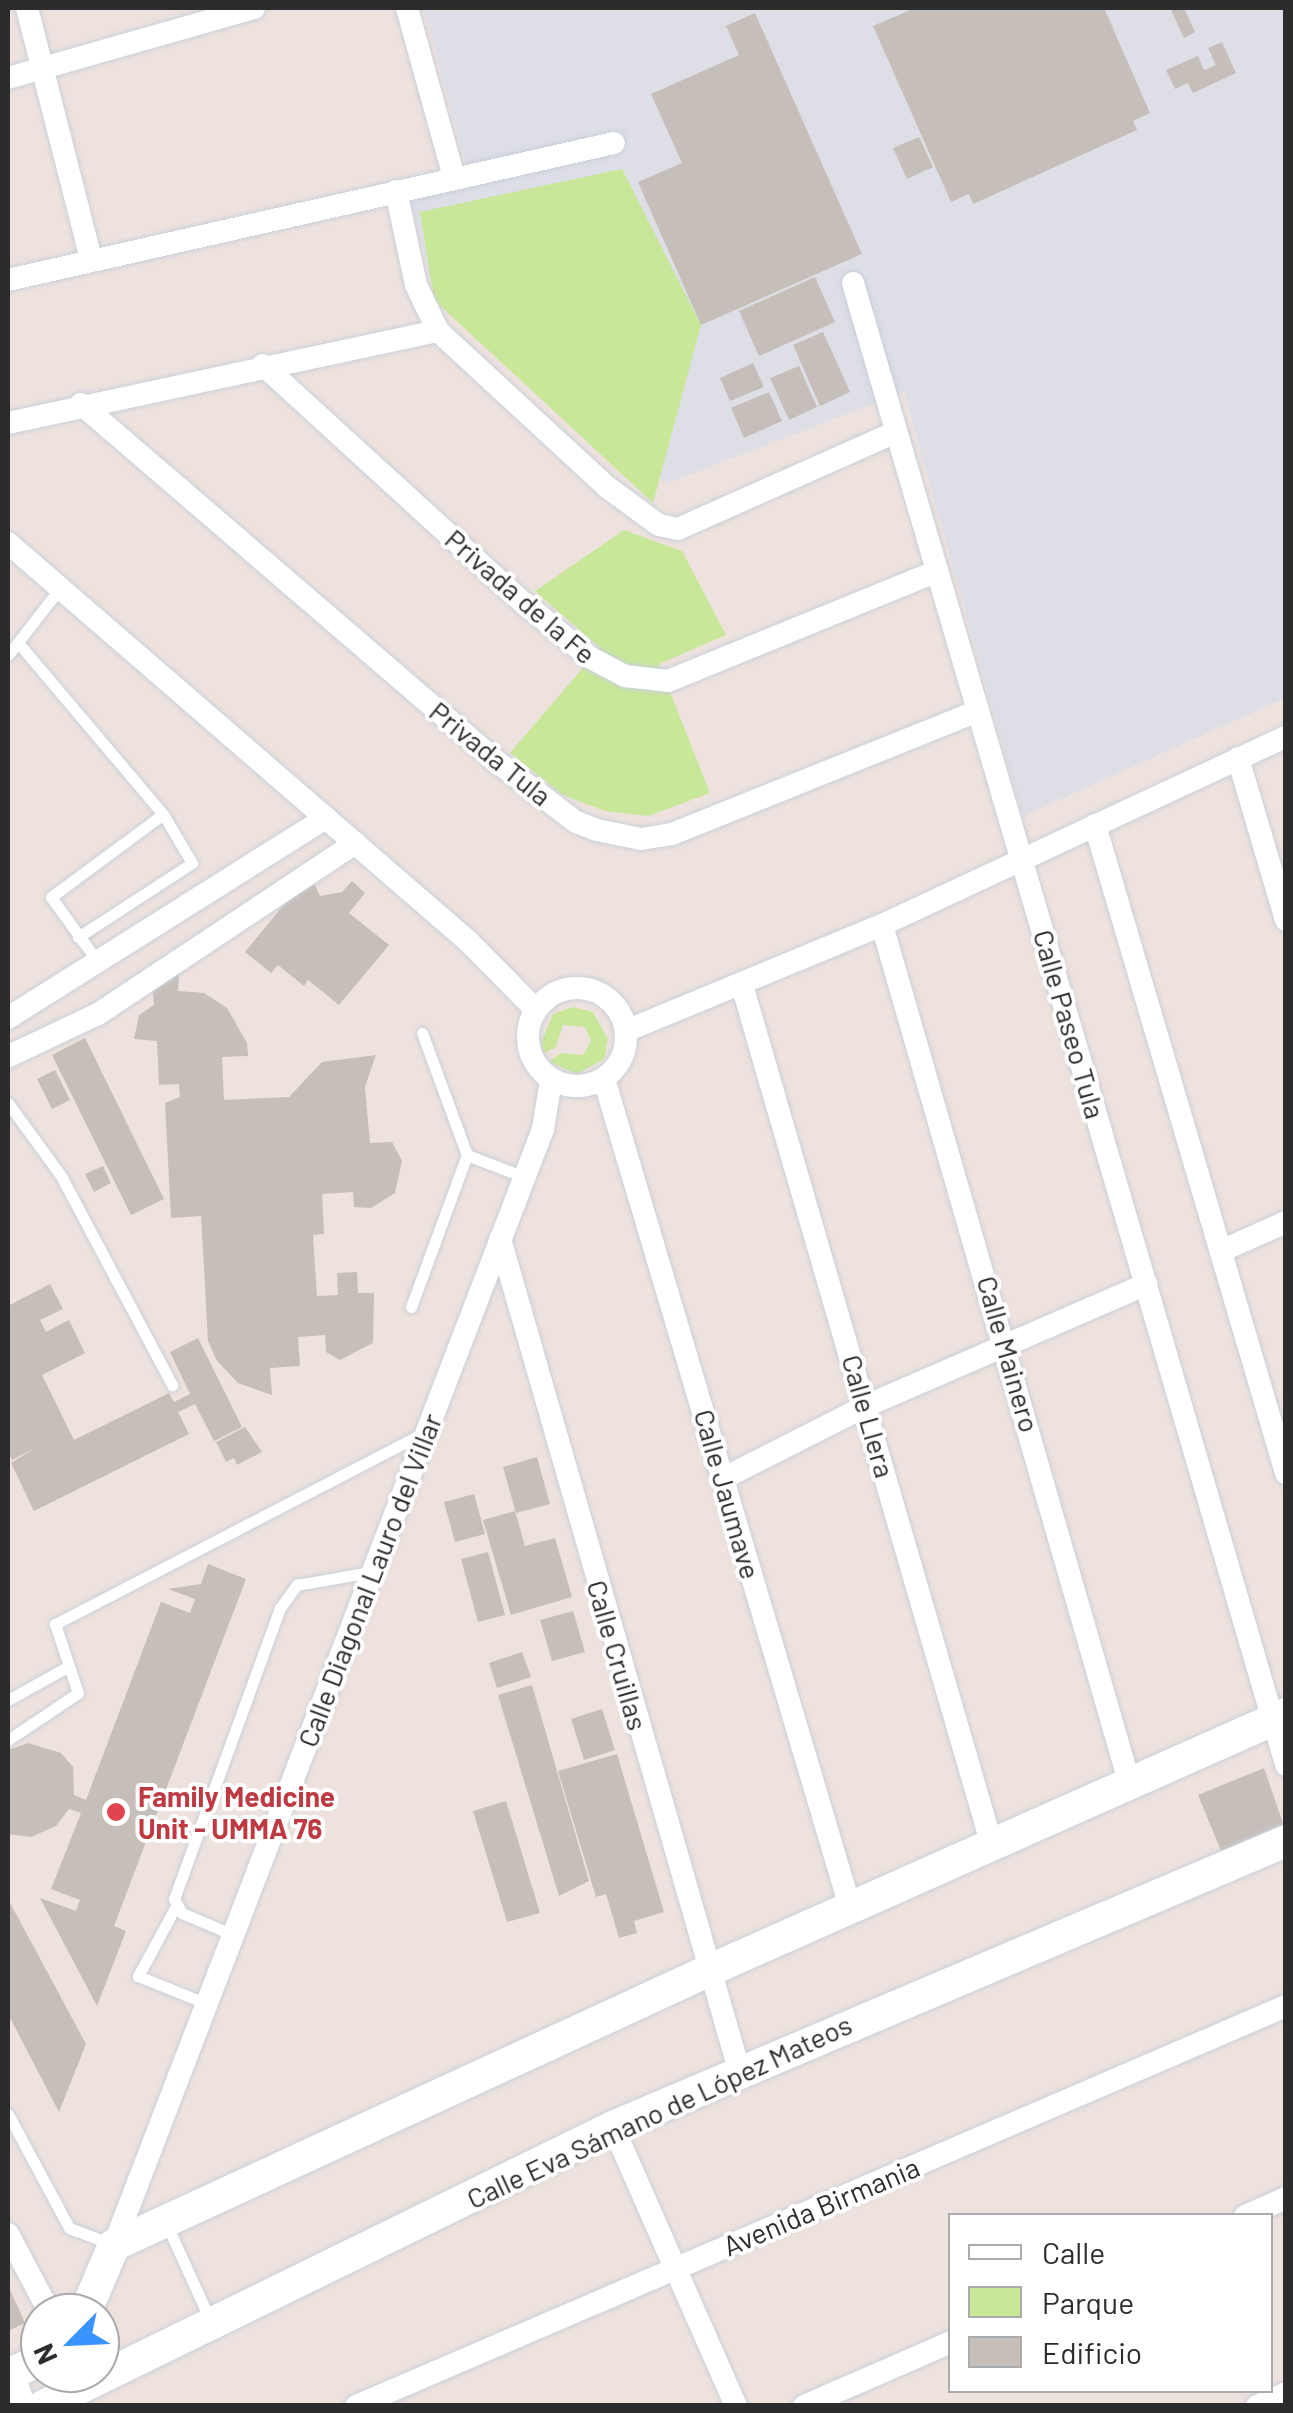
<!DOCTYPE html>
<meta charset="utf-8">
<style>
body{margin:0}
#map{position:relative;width:1293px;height:2413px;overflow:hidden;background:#eee2de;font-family:Barlow,sans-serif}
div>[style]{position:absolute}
.industrial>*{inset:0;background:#dedee6}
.green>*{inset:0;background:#c8e798}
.building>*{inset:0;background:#c6beb9}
.roads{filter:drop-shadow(0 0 2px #c9d0da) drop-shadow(0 0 2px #c9d0da)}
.lane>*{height:11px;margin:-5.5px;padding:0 5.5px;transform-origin:5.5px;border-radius:5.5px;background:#fff}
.street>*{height:22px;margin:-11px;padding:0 11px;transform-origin:11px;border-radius:11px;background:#fff}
.street>.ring{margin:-11px;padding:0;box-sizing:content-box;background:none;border:22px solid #fff;border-radius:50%}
.secondary>*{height:32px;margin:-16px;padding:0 16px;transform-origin:16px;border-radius:16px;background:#fff}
.dots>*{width:28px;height:28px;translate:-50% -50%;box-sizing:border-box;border:5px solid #fff;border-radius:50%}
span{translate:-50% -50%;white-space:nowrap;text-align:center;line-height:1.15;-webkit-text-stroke:8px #fff;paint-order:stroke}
.street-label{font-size:28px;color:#2c2c2c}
.health-label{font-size:28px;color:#be3a42;font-weight:700}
.left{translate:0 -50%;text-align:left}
.frame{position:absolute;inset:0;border:10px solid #2c2c2c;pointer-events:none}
.legend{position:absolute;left:948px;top:2213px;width:325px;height:180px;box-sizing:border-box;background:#fff;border:2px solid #ababab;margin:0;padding:12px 18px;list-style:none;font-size:30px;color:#2c2c2c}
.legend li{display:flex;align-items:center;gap:20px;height:50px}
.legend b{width:50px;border:2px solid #ababab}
.north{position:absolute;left:20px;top:2293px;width:100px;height:100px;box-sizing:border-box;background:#fff;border:2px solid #ababab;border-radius:50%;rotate:246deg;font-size:28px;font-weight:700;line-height:40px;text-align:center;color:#2c2c2c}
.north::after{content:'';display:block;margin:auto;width:35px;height:45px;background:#3a94ff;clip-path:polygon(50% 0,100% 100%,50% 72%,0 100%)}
</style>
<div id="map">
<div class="industrial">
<div style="clip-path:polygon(424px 8px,1285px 8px,1285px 698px,1023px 816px,904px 392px,665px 484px,433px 289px,405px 177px,467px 167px)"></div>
</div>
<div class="green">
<div style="clip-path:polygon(622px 169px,701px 325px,653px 503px,434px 300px,420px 212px)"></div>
<div style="clip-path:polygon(624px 530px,682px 551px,726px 635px,659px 664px,710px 793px,648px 816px,605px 811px,563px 795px,510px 753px,600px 648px,535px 591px)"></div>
<div style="clip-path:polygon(573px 1007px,593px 1012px,608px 1039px,604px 1059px,577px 1074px,549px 1062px,561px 1053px,583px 1055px,591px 1041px,585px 1027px,563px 1025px,556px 1047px,544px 1053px,541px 1043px,553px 1014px)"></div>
</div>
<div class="building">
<div style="clip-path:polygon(915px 8px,1104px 8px,1150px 113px,1133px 121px,1137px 130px,973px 204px,969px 194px,951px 202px,873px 26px)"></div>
<div style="clip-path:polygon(1170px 8px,1184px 8px,1195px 32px,1184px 38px)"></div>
<div style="clip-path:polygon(755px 13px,862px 254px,701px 325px,638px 182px,682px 163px,651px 94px,739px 55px,726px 26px)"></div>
<div style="clip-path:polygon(1222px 42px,1236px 73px,1193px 93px,1188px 83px,1175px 89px,1166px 70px,1198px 56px,1204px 70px,1216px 65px,1208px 48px)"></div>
<div style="clip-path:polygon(919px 137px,933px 167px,907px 179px,893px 148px)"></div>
<div style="clip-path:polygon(815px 277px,835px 322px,759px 356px,739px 311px)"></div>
<div style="clip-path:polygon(823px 332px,850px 392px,820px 406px,793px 345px)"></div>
<div style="clip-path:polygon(753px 363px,764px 387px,730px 401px,720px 378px)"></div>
<div style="clip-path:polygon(799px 366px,817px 407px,789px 420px,770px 378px)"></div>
<div style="clip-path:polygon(769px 392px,782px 421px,744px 438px,731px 408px)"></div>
<div style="clip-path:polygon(352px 881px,365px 893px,349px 913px,389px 945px,339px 1005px,308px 980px,304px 986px,278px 965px,271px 973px,245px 952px,300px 885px,315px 885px,320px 896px,342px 892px)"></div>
<div style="clip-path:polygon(171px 974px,179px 974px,178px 991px,204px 993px,227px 1008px,247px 1043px,248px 1056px,222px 1057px,224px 1100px,289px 1097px,322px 1062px,376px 1055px,365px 1087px,370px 1143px,392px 1142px,402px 1161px,395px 1193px,371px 1208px,354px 1207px,353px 1192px,322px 1194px,324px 1234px,313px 1235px,317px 1296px,338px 1295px,337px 1273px,357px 1272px,358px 1293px,374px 1293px,373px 1343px,340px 1360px,326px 1352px,325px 1335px,298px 1337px,300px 1366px,270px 1368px,272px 1395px,238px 1383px,217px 1361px,208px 1341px,201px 1216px,171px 1218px,165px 1103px,180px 1097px,179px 1084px,159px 1085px,157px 1041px,134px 1039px,139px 1015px,154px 1005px,153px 993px)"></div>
<div style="clip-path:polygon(85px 1038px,164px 1199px,131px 1215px,52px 1055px)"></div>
<div style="clip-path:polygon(55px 1070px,70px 1100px,52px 1109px,37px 1079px)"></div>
<div style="clip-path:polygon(103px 1166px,111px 1183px,94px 1192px,85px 1174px)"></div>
<div style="clip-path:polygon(50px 1284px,63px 1309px,40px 1320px,46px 1332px,69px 1320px,85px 1353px,42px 1375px,74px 1440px,169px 1393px,174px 1402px,190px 1394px,170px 1352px,198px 1338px,242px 1427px,214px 1441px,195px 1404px,178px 1412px,189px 1434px,34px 1511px,11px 1463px,35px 1448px,12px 1460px,8px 1451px,8px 1306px)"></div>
<div style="clip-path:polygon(245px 1427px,262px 1452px,237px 1465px,234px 1458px,226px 1462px,216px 1442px)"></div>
<div style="clip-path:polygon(537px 1457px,550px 1504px,516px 1513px,503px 1467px)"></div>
<div style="clip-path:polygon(474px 1494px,485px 1534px,455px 1542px,444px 1502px)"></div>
<div style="clip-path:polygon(515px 1511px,525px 1546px,555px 1538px,572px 1597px,511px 1615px,483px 1520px)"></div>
<div style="clip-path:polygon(488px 1552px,505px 1615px,478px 1622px,461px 1559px)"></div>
<div style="clip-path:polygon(208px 1564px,246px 1579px,114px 1926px,126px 1931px,97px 2006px,40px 1898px,76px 1911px,80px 1900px,51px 1889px,81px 1813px,69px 1809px,56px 1826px,31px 1837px,8px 1834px,8px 1750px,28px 1743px,61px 1753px,73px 1767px,74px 1795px,86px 1800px,161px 1602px,190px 1613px,195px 1599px,168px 1589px,201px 1584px)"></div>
<div style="clip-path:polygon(573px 1611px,585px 1652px,552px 1661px,540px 1620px)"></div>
<div style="clip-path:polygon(522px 1652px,531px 1677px,497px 1688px,489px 1663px)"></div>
<div style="clip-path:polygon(532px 1685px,589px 1881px,559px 1896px,498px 1695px)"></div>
<div style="clip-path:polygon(602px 1709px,615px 1750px,584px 1760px,571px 1719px)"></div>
<div style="clip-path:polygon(617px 1754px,664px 1912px,634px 1921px,637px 1933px,619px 1938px,606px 1894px,596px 1897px,558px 1771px)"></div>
<div style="clip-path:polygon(1264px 1768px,1286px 1832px,1224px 1858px,1198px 1795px)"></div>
<div style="clip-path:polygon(506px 1801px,540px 1913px,507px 1922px,473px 1811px)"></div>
<div style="clip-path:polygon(8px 1899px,86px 2044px,59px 2112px,8px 2014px)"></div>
<div style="clip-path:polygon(8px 2285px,25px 2323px,8px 2331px)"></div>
</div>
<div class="roads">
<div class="lane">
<div style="left:20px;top:645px;width:221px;rotate:49.8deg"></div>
<div style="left:163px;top:814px;width:57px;rotate:59.4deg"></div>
<div style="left:192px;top:863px;width:136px;rotate:147deg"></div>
<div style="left:8px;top:655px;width:85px;rotate:-52.2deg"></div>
<div style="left:98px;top:962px;width:80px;rotate:-125.9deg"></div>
<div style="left:51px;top:897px;width:139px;rotate:-36.5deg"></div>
<div style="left:8px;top:1103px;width:90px;rotate:54deg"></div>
<div style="left:61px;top:1176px;width:237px;rotate:62deg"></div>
<div style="left:467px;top:1155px;width:61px;rotate:21.1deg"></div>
<div style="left:411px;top:1307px;width:162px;rotate:-69.8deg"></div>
<div style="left:467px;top:1155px;width:130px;rotate:-110.2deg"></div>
<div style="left:8px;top:1700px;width:68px;rotate:-29.2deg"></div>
<div style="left:8px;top:1740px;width:84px;rotate:-33.9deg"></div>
<div style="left:78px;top:1693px;width:73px;rotate:-108.4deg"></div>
<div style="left:55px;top:1624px;width:413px;rotate:-27.4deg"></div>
<div style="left:176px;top:1906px;width:80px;rotate:118.5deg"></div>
<div style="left:138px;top:1976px;width:72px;rotate:21.9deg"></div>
<div style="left:231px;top:1934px;width:53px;rotate:-156.8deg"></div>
<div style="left:182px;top:1913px;width:16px;rotate:-120deg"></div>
<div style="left:174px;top:1899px;width:310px;rotate:-70deg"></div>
<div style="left:280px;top:1608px;width:29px;rotate:-54deg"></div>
<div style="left:297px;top:1585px;width:75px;rotate:-10deg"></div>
<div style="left:8px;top:2114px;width:129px;rotate:61.8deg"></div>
<div style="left:69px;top:2228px;width:46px;rotate:20.4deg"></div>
<div style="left:167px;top:2225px;width:107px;rotate:65.6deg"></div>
</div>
<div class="street">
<div style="left:27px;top:8px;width:259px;rotate:75.7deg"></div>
<div style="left:407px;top:8px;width:176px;rotate:74.5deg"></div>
<div style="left:8px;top:78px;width:256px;rotate:-15.9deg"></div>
<div style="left:396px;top:191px;width:96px;rotate:78deg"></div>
<div style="left:416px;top:285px;width:51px;rotate:64.4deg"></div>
<div style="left:438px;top:331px;width:230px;rotate:42.7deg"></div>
<div style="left:607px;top:487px;width:64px;rotate:36.2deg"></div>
<div style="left:659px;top:525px;width:19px;rotate:12deg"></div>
<div style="left:678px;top:529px;width:239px;rotate:-24deg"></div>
<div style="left:8px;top:280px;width:621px;rotate:-12.74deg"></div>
<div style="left:853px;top:283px;width:1544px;rotate:73.71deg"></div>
<div style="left:263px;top:365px;width:353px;rotate:42.4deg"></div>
<div style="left:524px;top:603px;width:85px;rotate:39.7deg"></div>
<div style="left:589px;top:657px;width:41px;rotate:27.8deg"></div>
<div style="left:625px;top:676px;width:43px;rotate:6.6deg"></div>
<div style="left:668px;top:681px;width:291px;rotate:-22.2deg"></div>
<div style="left:81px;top:404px;width:547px;rotate:40.7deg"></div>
<div style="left:496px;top:761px;width:101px;rotate:37.3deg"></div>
<div style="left:576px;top:822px;width:22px;rotate:21deg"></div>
<div style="left:597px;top:830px;width:45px;rotate:11.6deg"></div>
<div style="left:641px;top:839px;width:31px;rotate:-9deg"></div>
<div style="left:672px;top:834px;width:330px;rotate:-21.9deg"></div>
<div style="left:8px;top:423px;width:440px;rotate:-12.1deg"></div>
<div style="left:8px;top:543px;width:608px;rotate:40.87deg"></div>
<div style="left:468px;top:941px;width:97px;rotate:45.4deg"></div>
<div style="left:1238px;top:758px;width:169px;rotate:73.5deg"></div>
<div style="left:1095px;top:825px;width:676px;rotate:73.58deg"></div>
<div style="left:882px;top:925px;width:895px;rotate:73.91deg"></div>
<div style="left:742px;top:985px;width:900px;rotate:73.8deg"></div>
<div class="ring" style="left:528px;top:988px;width:76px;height:76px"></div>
<div style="left:8px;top:1018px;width:376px;rotate:-32.2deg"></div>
<div style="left:626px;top:1031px;width:277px;rotate:-22.5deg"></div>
<div style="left:882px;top:925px;width:446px;rotate:-25deg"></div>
<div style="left:9px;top:1056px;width:98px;rotate:-25.3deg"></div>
<div style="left:98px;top:1014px;width:309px;rotate:-33.6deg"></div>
<div style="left:604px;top:1079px;width:867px;rotate:73.45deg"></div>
<div style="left:500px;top:1239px;width:865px;rotate:73.95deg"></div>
<div style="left:1221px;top:1251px;width:71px;rotate:-24deg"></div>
<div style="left:724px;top:1478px;width:159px;rotate:-26.9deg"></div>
<div style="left:866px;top:1406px;width:306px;rotate:-23.5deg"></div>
<div style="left:613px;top:2127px;width:305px;rotate:66.2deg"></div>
<div style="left:1245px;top:2216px;width:45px;rotate:-23.7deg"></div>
<div style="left:8px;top:2234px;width:89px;rotate:62deg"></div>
<div style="left:114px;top:2245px;width:1196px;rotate:-68.97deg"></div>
<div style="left:543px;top:1129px;width:50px;rotate:-80.7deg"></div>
<div style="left:356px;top:2406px;width:1012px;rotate:-23.27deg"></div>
<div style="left:804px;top:2406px;width:160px;rotate:-23.5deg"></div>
<div style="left:1257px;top:2406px;width:32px;rotate:-24deg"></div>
</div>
<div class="secondary">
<div style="left:85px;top:2313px;width:74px;rotate:-66.9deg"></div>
<div style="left:114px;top:2245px;width:654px;rotate:-24.76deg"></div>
<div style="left:708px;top:1971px;width:633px;rotate:-23.97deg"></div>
<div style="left:8px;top:2375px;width:35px;rotate:-25deg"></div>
<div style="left:9px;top:2375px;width:33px;rotate:72deg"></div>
<div style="left:43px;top:2406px;width:635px;rotate:-26.08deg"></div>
<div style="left:613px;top:2127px;width:731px;rotate:-23.02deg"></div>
</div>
</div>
<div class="dots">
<div style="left:116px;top:1812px;background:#e0444e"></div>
</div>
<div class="street-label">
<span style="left:521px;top:596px;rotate:41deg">Privada de la Fe</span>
<span style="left:491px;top:753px;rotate:39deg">Privada Tula</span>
<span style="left:1070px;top:1024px;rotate:74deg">Calle Paseo Tula</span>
<span style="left:1009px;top:1354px;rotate:74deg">Calle Mainero</span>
<span style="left:869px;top:1416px;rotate:74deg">Calle Llera</span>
<span style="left:728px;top:1494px;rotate:74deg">Calle Jaumave</span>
<span style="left:369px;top:1580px;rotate:-69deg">Calle Diagonal Lauro del Villar</span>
<span style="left:618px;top:1655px;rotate:74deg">Calle Cruillas</span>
<span style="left:659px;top:2111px;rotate:-25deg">Calle Eva Sámano de López Mateos</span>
<span style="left:821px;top:2206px;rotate:-23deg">Avenida Birmania</span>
</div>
<div class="health-label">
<span class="left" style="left:138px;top:1812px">Family Medicine<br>Unit - UMMA 76</span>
</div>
<div class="frame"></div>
<ul class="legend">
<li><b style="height:12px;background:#fff"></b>Calle</li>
<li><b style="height:28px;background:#c8e798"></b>Parque</li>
<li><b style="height:28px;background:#c6beb9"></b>Edificio</li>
</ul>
<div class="north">N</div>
</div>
